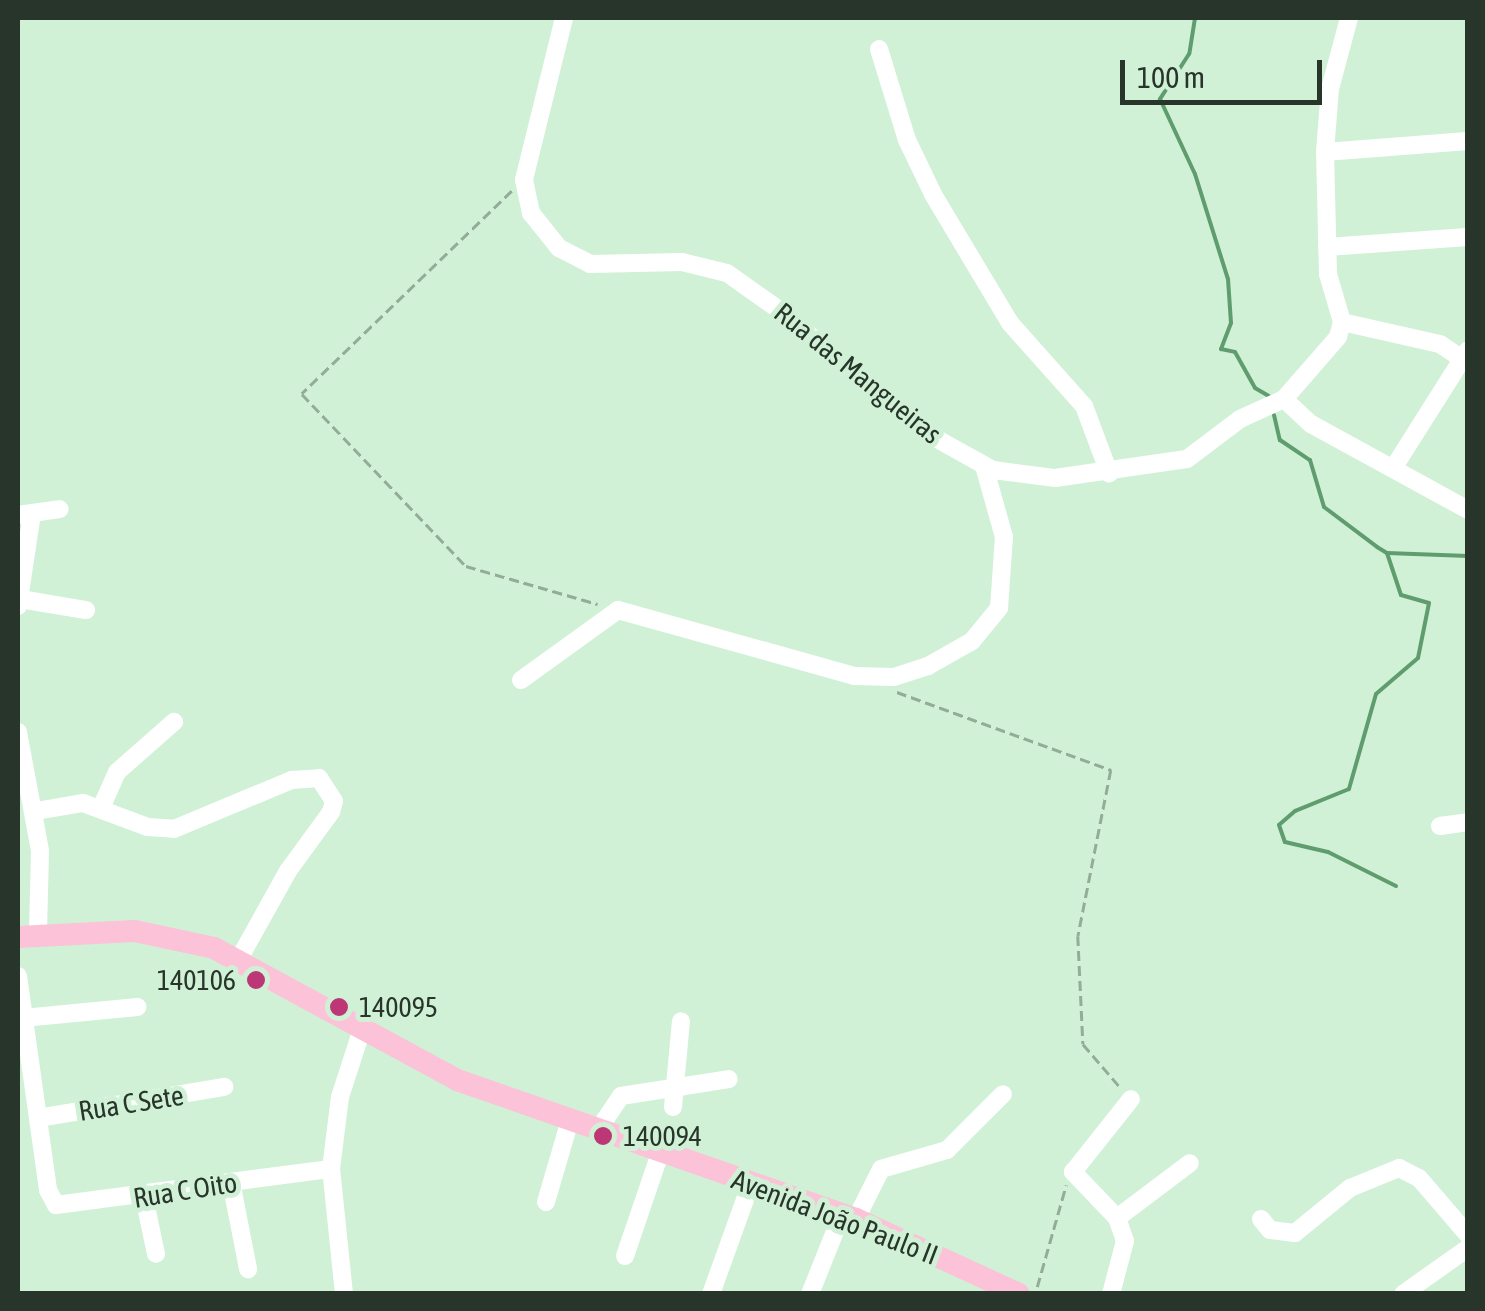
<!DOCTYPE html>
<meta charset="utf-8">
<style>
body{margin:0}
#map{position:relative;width:1485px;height:1311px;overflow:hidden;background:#d1f1d7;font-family:"Asap Condensed",sans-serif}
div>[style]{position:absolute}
.stream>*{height:4px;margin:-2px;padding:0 2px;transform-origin:2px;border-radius:2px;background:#5f9d6e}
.path>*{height:2.5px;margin-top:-1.25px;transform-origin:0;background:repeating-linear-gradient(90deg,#93ac98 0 10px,transparent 0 15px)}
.minor>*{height:18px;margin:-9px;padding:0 9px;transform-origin:9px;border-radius:9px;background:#fff}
.major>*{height:22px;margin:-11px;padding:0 11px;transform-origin:11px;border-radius:11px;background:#fbc2d8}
.dots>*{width:28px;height:28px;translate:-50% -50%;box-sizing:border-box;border:5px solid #d1f1d7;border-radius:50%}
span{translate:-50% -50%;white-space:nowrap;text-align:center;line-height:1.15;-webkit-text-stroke:10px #d1f1d7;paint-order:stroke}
.street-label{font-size:28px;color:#28352b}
.poi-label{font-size:28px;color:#28352b}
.right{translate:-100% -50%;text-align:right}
.left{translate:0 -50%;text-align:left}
.frame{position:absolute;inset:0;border:20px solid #28352b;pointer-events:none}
.scale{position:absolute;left:1120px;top:60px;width:202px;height:45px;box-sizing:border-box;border:5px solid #28352b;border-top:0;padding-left:12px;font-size:30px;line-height:35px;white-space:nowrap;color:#28352b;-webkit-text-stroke:8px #d1f1d7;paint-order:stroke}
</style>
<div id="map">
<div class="stream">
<div style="left:1195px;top:18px;width:36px;rotate:99deg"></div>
<div style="left:1189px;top:54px;width:54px;rotate:122.8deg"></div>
<div style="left:1160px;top:99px;width:83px;rotate:65deg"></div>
<div style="left:1195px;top:174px;width:110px;rotate:72.6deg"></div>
<div style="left:1228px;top:279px;width:44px;rotate:86.1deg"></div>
<div style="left:1231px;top:323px;width:28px;rotate:111deg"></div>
<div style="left:1221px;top:349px;width:14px;rotate:12deg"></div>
<div style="left:1235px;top:352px;width:41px;rotate:60.9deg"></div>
<div style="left:1255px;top:388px;width:16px;rotate:30deg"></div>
<div style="left:1274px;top:415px;width:26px;rotate:77deg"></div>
<div style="left:1280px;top:440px;width:36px;rotate:34deg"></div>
<div style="left:1310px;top:460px;width:49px;rotate:73.4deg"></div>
<div style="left:1324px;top:507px;width:66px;rotate:37deg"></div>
<div style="left:1377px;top:547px;width:12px;rotate:31deg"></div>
<div style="left:1387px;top:553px;width:81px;rotate:2.1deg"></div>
<div style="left:1387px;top:553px;width:44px;rotate:71.6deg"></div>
<div style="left:1401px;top:595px;width:29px;rotate:16deg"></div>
<div style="left:1429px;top:603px;width:56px;rotate:101.3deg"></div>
<div style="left:1418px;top:658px;width:55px;rotate:139.4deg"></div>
<div style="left:1376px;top:694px;width:99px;rotate:105.9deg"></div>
<div style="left:1349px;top:789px;width:58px;rotate:157.8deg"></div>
<div style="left:1295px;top:811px;width:21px;rotate:139deg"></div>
<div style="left:1279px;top:825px;width:18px;rotate:71deg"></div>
<div style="left:1285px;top:842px;width:44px;rotate:13.1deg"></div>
<div style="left:1328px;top:852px;width:76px;rotate:26.6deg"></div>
</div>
<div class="path">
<div style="left:512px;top:191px;width:292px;rotate:136deg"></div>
<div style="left:302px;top:394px;width:238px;rotate:46.4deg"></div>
<div style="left:466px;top:566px;width:137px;rotate:16.1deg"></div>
<div style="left:897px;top:692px;width:228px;rotate:20deg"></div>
<div style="left:1111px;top:770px;width:169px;rotate:101.2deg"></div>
<div style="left:1078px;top:936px;width:108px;rotate:87.3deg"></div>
<div style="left:1083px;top:1044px;width:57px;rotate:49.3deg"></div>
<div style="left:1037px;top:1287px;width:106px;rotate:-74.1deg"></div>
</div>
<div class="minor">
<div style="left:564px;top:18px;width:167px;rotate:103.9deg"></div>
<div style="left:524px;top:180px;width:34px;rotate:78deg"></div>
<div style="left:531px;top:213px;width:45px;rotate:51.3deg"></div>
<div style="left:559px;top:248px;width:35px;rotate:27deg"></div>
<div style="left:590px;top:264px;width:92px;rotate:-1.2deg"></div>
<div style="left:682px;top:262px;width:46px;rotate:13.7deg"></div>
<div style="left:727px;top:273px;width:71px;rotate:35.3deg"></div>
<div style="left:785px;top:314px;width:179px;rotate:40.5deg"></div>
<div style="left:921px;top:430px;width:82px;rotate:29.1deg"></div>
<div style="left:993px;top:470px;width:63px;rotate:7.4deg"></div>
<div style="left:1055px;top:478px;width:133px;rotate:-8.2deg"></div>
<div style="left:1187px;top:459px;width:66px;rotate:-37deg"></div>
<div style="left:1240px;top:419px;width:48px;rotate:-24.4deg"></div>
<div style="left:1284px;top:399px;width:82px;rotate:-48.9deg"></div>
<div style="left:1338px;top:337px;width:16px;rotate:-75deg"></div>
<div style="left:1342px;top:322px;width:50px;rotate:-106.3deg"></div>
<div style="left:1328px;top:274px;width:122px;rotate:-91.4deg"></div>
<div style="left:1325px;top:152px;width:63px;rotate:-85.5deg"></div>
<div style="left:1330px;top:89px;width:73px;rotate:-75deg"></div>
<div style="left:879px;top:49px;width:95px;rotate:72.9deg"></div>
<div style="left:907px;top:140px;width:62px;rotate:64.3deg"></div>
<div style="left:934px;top:196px;width:148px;rotate:59.1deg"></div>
<div style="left:1010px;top:323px;width:111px;rotate:48.3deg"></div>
<div style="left:1084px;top:406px;width:72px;rotate:69.5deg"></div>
<div style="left:1325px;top:152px;width:143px;rotate:-4.4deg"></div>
<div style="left:1327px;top:247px;width:141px;rotate:-4.1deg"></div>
<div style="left:1342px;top:322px;width:100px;rotate:12.7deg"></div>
<div style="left:1440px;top:344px;width:27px;rotate:34deg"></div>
<div style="left:1284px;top:399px;width:37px;rotate:43deg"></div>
<div style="left:1311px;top:424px;width:179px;rotate:28.7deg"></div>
<div style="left:1394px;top:467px;width:138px;rotate:-57.7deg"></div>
<div style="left:18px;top:515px;width:42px;rotate:-8.1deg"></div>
<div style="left:20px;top:599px;width:67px;rotate:9.5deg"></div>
<div style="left:18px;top:606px;width:94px;rotate:-81.4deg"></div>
<div style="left:521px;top:680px;width:120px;rotate:-35.8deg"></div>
<div style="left:618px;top:610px;width:245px;rotate:15.6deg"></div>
<div style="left:854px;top:676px;width:40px;rotate:1.4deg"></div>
<div style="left:894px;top:677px;width:36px;rotate:-18deg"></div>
<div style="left:928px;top:666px;width:51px;rotate:-29.6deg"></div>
<div style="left:972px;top:641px;width:43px;rotate:-50.7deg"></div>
<div style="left:999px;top:608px;width:71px;rotate:-86deg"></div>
<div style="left:1004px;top:537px;width:74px;rotate:-105.7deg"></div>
<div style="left:18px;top:732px;width:121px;rotate:79.5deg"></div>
<div style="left:40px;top:851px;width:82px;rotate:91.4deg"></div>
<div style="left:101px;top:808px;width:39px;rotate:-66deg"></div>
<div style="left:117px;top:772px;width:76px;rotate:-41.3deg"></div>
<div style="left:36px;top:811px;width:48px;rotate:-9.7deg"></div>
<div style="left:83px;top:803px;width:69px;rotate:20.3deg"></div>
<div style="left:148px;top:827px;width:26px;rotate:4deg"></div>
<div style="left:174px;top:829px;width:128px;rotate:-22.6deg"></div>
<div style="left:292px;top:780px;width:27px;rotate:-4deg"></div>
<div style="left:319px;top:778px;width:27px;rotate:57deg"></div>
<div style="left:334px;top:801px;width:11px;rotate:105deg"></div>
<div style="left:331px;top:812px;width:73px;rotate:126.1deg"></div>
<div style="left:288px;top:871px;width:103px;rotate:119.1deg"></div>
<div style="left:1440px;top:826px;width:28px;rotate:-8deg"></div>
<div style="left:18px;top:976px;width:216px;rotate:82deg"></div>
<div style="left:48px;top:1190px;width:17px;rotate:62deg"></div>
<div style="left:56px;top:1205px;width:277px;rotate:-7.5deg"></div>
<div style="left:23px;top:1018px;width:115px;rotate:-5.5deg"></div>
<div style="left:673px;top:1107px;width:86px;rotate:-84.7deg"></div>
<div style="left:38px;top:1118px;width:189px;rotate:-9.5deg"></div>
<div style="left:598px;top:1130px;width:41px;rotate:-55.9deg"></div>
<div style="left:621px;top:1096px;width:109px;rotate:-8.9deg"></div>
<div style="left:231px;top:1182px;width:89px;rotate:78.9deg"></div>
<div style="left:144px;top:1197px;width:58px;rotate:78.1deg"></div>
<div style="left:546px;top:1202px;width:85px;rotate:-73.7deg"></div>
<div style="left:1117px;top:1218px;width:91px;rotate:-37deg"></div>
<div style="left:856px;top:1219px;width:56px;rotate:-63.4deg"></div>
<div style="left:881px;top:1169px;width:69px;rotate:-16.1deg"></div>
<div style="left:947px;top:1150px;width:79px;rotate:-45deg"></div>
<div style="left:1261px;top:1219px;width:14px;rotate:51deg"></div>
<div style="left:1270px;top:1230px;width:25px;rotate:7deg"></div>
<div style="left:1295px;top:1233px;width:71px;rotate:-39.3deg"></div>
<div style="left:1350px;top:1188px;width:53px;rotate:-22.2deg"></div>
<div style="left:1399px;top:1168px;width:22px;rotate:27deg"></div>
<div style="left:1419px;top:1178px;width:75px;rotate:49.3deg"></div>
<div style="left:625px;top:1256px;width:109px;rotate:-71.2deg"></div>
<div style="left:344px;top:1294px;width:126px;rotate:-95.9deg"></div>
<div style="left:331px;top:1169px;width:73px;rotate:-82.9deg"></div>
<div style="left:340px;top:1097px;width:71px;rotate:-72.1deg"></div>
<div style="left:711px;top:1294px;width:118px;rotate:-70.2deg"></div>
<div style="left:810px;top:1294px;width:86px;rotate:-68.2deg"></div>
<div style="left:1111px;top:1294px;width:55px;rotate:-75.2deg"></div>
<div style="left:1125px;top:1241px;width:24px;rotate:-109deg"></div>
<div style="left:1117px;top:1218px;width:64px;rotate:-133.7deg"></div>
<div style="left:1073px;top:1172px;width:93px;rotate:-51.5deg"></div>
<div style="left:1403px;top:1294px;width:80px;rotate:-35.3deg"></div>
</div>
<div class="major">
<div style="left:18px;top:937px;width:117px;rotate:-2.9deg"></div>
<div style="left:135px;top:931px;width:81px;rotate:12.1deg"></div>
<div style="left:214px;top:948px;width:277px;rotate:28.5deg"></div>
<div style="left:457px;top:1080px;width:423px;rotate:19.2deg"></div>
<div style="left:856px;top:1219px;width:179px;rotate:24.7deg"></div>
</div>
<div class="dots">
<div style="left:256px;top:980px;background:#bd3675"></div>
<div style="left:339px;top:1007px;background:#bd3675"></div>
<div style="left:603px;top:1136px;background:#bd3675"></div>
</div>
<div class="street-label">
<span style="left:858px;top:373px;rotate:39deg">Rua das Mangueiras</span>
<span style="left:131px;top:1103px;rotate:-9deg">Rua C Sete</span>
<span style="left:185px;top:1190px;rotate:-9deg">Rua C Oito</span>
<span style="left:835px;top:1217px;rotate:21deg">Avenida João Paulo II</span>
</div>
<div class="poi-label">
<span class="right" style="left:236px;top:980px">140106</span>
<span class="left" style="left:359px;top:1007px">140095</span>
<span class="left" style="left:623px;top:1136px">140094</span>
</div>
<div class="frame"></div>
<div class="scale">100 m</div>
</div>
